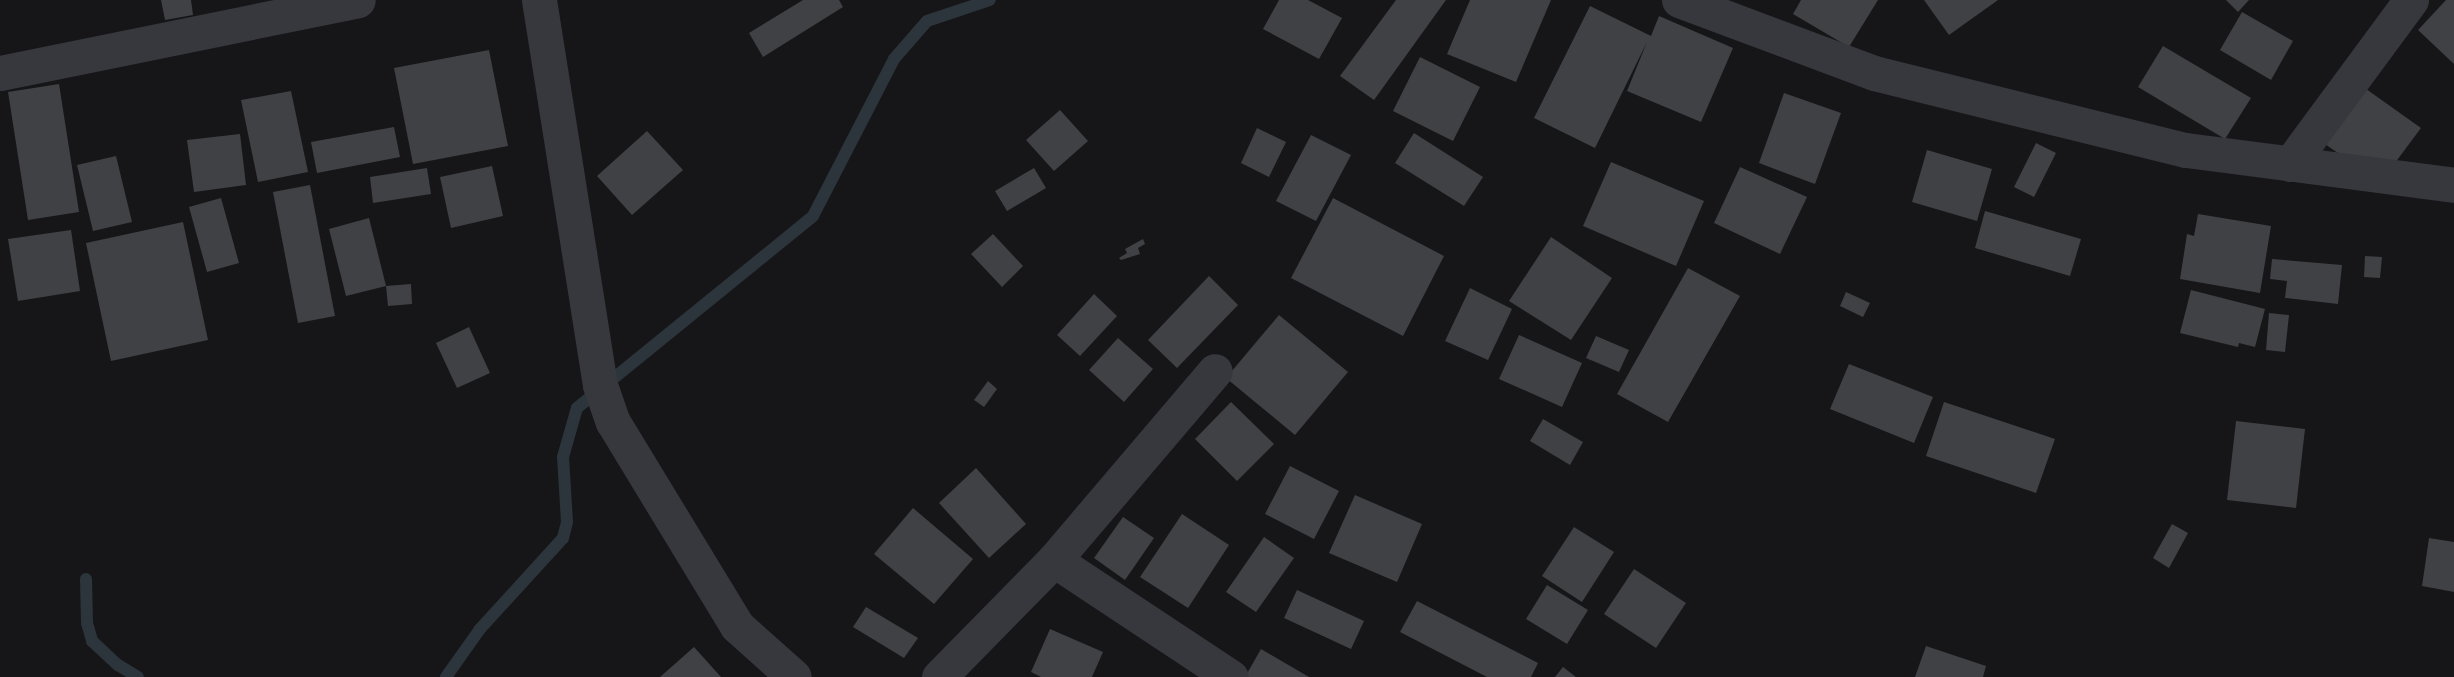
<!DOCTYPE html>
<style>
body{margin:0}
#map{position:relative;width:2454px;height:677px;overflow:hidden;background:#161618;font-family:"Fira Sans Condensed",sans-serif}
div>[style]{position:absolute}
.stream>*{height:12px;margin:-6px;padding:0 6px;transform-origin:6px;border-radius:6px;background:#2c353c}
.building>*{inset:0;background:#404145}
.minor>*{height:35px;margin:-17.5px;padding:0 17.5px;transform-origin:17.5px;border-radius:17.5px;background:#37383d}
span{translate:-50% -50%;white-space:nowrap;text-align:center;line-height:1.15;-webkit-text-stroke:5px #111113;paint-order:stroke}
</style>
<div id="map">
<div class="stream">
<div style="left:86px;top:579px;width:44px;rotate:88.7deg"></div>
<div style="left:87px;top:623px;width:19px;rotate:74deg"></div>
<div style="left:92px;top:641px;width:35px;rotate:43deg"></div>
<div style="left:118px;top:665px;width:23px;rotate:31deg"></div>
<div style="left:446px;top:677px;width:59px;rotate:-54.7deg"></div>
<div style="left:480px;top:629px;width:123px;rotate:-47.6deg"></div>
<div style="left:563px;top:538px;width:16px;rotate:-76deg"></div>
<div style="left:567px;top:522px;width:65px;rotate:-93.5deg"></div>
<div style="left:563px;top:457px;width:51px;rotate:-74.1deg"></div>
<div style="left:577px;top:408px;width:304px;rotate:-39.1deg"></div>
<div style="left:813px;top:216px;width:177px;rotate:-62.7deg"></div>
<div style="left:894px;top:59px;width:50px;rotate:-49deg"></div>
<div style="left:927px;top:21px;width:66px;rotate:-18.4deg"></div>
</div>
<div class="building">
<div style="clip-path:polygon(161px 0,191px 0,193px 15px,165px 20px)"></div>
<div style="clip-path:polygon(803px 0,839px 0,843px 7px,763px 57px,749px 33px)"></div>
<div style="clip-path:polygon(1279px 0,1308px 0,1342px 18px,1319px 59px,1263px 29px)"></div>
<div style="clip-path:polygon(1396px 0,1446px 0,1374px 100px,1340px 76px)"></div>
<div style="clip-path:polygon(1470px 0,1551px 0,1516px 82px,1447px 54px)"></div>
<div style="clip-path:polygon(1801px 0,1878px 0,1849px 47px,1793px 14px)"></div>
<div style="clip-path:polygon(1924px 0,1998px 0,1949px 35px)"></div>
<div style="clip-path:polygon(2226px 0,2249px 0,2238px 12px)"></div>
<div style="clip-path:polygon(2446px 0,2454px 0,2454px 64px,2418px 30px)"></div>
<div style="clip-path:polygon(1590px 6px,1651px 36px,1659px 16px,1733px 48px,1701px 122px,1627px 91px,1647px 42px,1595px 148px,1534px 118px)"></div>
<div style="clip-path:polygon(2242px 12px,2293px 41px,2271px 80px,2220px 50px)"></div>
<div style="clip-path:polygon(2163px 46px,2251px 98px,2225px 139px,2138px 87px)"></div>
<div style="clip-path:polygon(489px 50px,508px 146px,413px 164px,394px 68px)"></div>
<div style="clip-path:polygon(1420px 57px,1480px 87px,1453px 141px,1393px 111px)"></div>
<div style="clip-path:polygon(2345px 74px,2421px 128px,2380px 183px,2304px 129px)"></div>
<div style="clip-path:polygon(59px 84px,79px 212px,28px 220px,8px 92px)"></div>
<div style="clip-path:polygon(291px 91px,308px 172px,258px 182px,241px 100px)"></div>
<div style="clip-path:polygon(1784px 93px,1841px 113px,1815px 184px,1759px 163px)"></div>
<div style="clip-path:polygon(1060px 110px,1088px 141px,1054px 171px,1026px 140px)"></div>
<div style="clip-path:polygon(394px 127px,400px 157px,317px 173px,311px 142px)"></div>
<div style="clip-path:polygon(1257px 128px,1286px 142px,1269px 177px,1241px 163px)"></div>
<div style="clip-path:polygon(647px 131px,683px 170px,632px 215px,597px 176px)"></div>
<div style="clip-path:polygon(1414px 133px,1483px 177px,1464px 206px,1395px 163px)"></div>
<div style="clip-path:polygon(240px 134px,246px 185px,194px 192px,187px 140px)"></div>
<div style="clip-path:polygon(1311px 135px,1351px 155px,1316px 221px,1276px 201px)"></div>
<div style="clip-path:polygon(2036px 143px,2056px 153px,2034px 197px,2014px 187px)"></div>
<div style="clip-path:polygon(1927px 150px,1992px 169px,1977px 221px,1912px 202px)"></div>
<div style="clip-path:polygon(116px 156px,132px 222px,93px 231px,77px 165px)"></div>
<div style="clip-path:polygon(1611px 162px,1704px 201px,1676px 266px,1583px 226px)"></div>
<div style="clip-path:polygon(492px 166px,503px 216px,451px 228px,440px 177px)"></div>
<div style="clip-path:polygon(1740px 167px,1807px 197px,1780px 254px,1714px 223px)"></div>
<div style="clip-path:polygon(427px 168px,431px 194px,373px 203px,370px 177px)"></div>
<div style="clip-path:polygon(1034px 168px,1046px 188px,1007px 211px,995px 191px)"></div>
<div style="clip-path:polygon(310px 185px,335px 316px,298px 323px,273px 192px)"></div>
<div style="clip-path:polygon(221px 198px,239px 263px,207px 272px,189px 207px)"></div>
<div style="clip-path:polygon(1333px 198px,1444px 256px,1403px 336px,1291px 278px)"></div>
<div style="clip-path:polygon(1985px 211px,2081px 239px,2070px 276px,1975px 248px)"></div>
<div style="clip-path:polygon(2198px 214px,2271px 226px,2260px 293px,2180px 279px,2187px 234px,2194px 236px)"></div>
<div style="clip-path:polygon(369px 218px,386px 286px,346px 296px,329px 229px)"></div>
<div style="clip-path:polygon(183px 222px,208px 340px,111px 361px,86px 243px)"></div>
<div style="clip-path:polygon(71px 230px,80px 291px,18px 301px,8px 239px)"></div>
<div style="clip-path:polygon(993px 234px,1023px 266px,1002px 287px,971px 254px)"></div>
<div style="clip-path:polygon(1551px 237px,1612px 278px,1571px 340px,1509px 301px)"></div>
<div style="clip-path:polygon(1143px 239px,1145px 244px,1138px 248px,1140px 254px,1121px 260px,1119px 258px,1127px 253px,1125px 249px)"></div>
<div style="clip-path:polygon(2365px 256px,2382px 257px,2380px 278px,2364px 277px)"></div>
<div style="clip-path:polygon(2272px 259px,2342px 265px,2338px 304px,2285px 298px,2287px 281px,2270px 279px)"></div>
<div style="clip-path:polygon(1688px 268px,1740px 296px,1668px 422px,1617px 394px)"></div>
<div style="clip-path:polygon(1209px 276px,1238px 305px,1177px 368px,1148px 340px)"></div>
<div style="clip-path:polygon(411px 284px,412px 304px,388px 306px,386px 286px)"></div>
<div style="clip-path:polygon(1470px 288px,1512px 309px,1488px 360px,1445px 341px)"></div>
<div style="clip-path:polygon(2191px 290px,2265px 309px,2255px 347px,2239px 343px,2238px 347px,2180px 333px)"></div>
<div style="clip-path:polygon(1846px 292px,1870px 303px,1863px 317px,1840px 306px)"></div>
<div style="clip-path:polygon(1094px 294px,1117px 316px,1080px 356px,1057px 335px)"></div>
<div style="clip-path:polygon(2269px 313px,2289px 315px,2285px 352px,2266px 350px)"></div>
<div style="clip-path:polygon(1279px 315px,1348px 372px,1295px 435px,1226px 378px)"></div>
<div style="clip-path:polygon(469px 327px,490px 373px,457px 388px,436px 343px)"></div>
<div style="clip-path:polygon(1519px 335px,1582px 363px,1562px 407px,1499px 379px)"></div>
<div style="clip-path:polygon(1596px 336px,1629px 350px,1619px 372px,1586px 358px)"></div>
<div style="clip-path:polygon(1118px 338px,1153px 369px,1124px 402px,1089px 370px)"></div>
<div style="clip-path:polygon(1849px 364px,1933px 397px,1914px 443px,1830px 409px)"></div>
<div style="clip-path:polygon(988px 381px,997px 389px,984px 407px,974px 400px)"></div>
<div style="clip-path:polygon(1231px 402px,1274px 444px,1237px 481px,1195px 439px)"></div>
<div style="clip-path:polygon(1944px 402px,2055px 439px,2036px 493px,1926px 456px)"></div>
<div style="clip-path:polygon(1543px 419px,1583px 442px,1570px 465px,1530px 441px)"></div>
<div style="clip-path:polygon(2236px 421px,2305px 429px,2296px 508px,2227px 500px)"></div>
<div style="clip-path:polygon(1290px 466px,1339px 491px,1314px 539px,1265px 514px)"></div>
<div style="clip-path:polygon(976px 468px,1026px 524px,989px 558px,939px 503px)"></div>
<div style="clip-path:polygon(1355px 495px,1422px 524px,1397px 582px,1329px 553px)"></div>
<div style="clip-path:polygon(913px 508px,973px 559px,934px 604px,874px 554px)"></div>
<div style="clip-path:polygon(1182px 514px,1229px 545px,1188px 608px,1140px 577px)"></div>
<div style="clip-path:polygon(1123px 517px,1154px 538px,1125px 580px,1094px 558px)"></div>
<div style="clip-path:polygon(2172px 524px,2188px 533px,2169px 568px,2153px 558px)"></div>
<div style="clip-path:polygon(1574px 527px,1614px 552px,1582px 602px,1542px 576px)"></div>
<div style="clip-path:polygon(1264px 537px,1294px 558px,1256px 612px,1226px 592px)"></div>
<div style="clip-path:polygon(2429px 538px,2454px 542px,2454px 592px,2422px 586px)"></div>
<div style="clip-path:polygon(1634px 569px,1686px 603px,1656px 648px,1604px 614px)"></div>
<div style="clip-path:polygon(1547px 585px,1588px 610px,1567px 644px,1526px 619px)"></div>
<div style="clip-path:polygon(1297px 590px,1364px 621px,1351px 649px,1284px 618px)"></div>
<div style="clip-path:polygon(1417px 601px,1538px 663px,1531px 677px,1487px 677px,1400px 632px)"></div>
<div style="clip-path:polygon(866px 607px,918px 638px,904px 658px,853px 627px)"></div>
<div style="clip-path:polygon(1050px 629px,1103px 652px,1092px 677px,1041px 677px,1031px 672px)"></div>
<div style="clip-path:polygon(1926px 646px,1986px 666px,1983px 677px,1915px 677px)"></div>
<div style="clip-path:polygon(694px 647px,721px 677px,660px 677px)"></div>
<div style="clip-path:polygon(1261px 649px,1309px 677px,1245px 677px)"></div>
<div style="clip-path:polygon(1563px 667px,1576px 677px,1555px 677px)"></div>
</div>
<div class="minor">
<div style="left:539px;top:0;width:390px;rotate:81deg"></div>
<div style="left:600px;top:385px;width:39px;rotate:71deg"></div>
<div style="left:613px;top:422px;width:239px;rotate:58.7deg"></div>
<div style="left:737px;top:626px;width:76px;rotate:41.8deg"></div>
<div style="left:1679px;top:0;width:208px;rotate:20.5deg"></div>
<div style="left:1874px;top:73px;width:321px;rotate:13.9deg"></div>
<div style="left:2186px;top:150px;width:270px;rotate:7.4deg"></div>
<div style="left:0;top:73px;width:365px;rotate:-11.5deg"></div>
<div style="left:2290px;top:164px;width:204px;rotate:-53.6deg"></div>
<div style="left:1054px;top:560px;width:212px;rotate:33.5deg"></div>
<div style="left:939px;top:677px;width:164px;rotate:-45.5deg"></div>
<div style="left:1054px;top:560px;width:248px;rotate:-49.6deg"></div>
</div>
</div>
